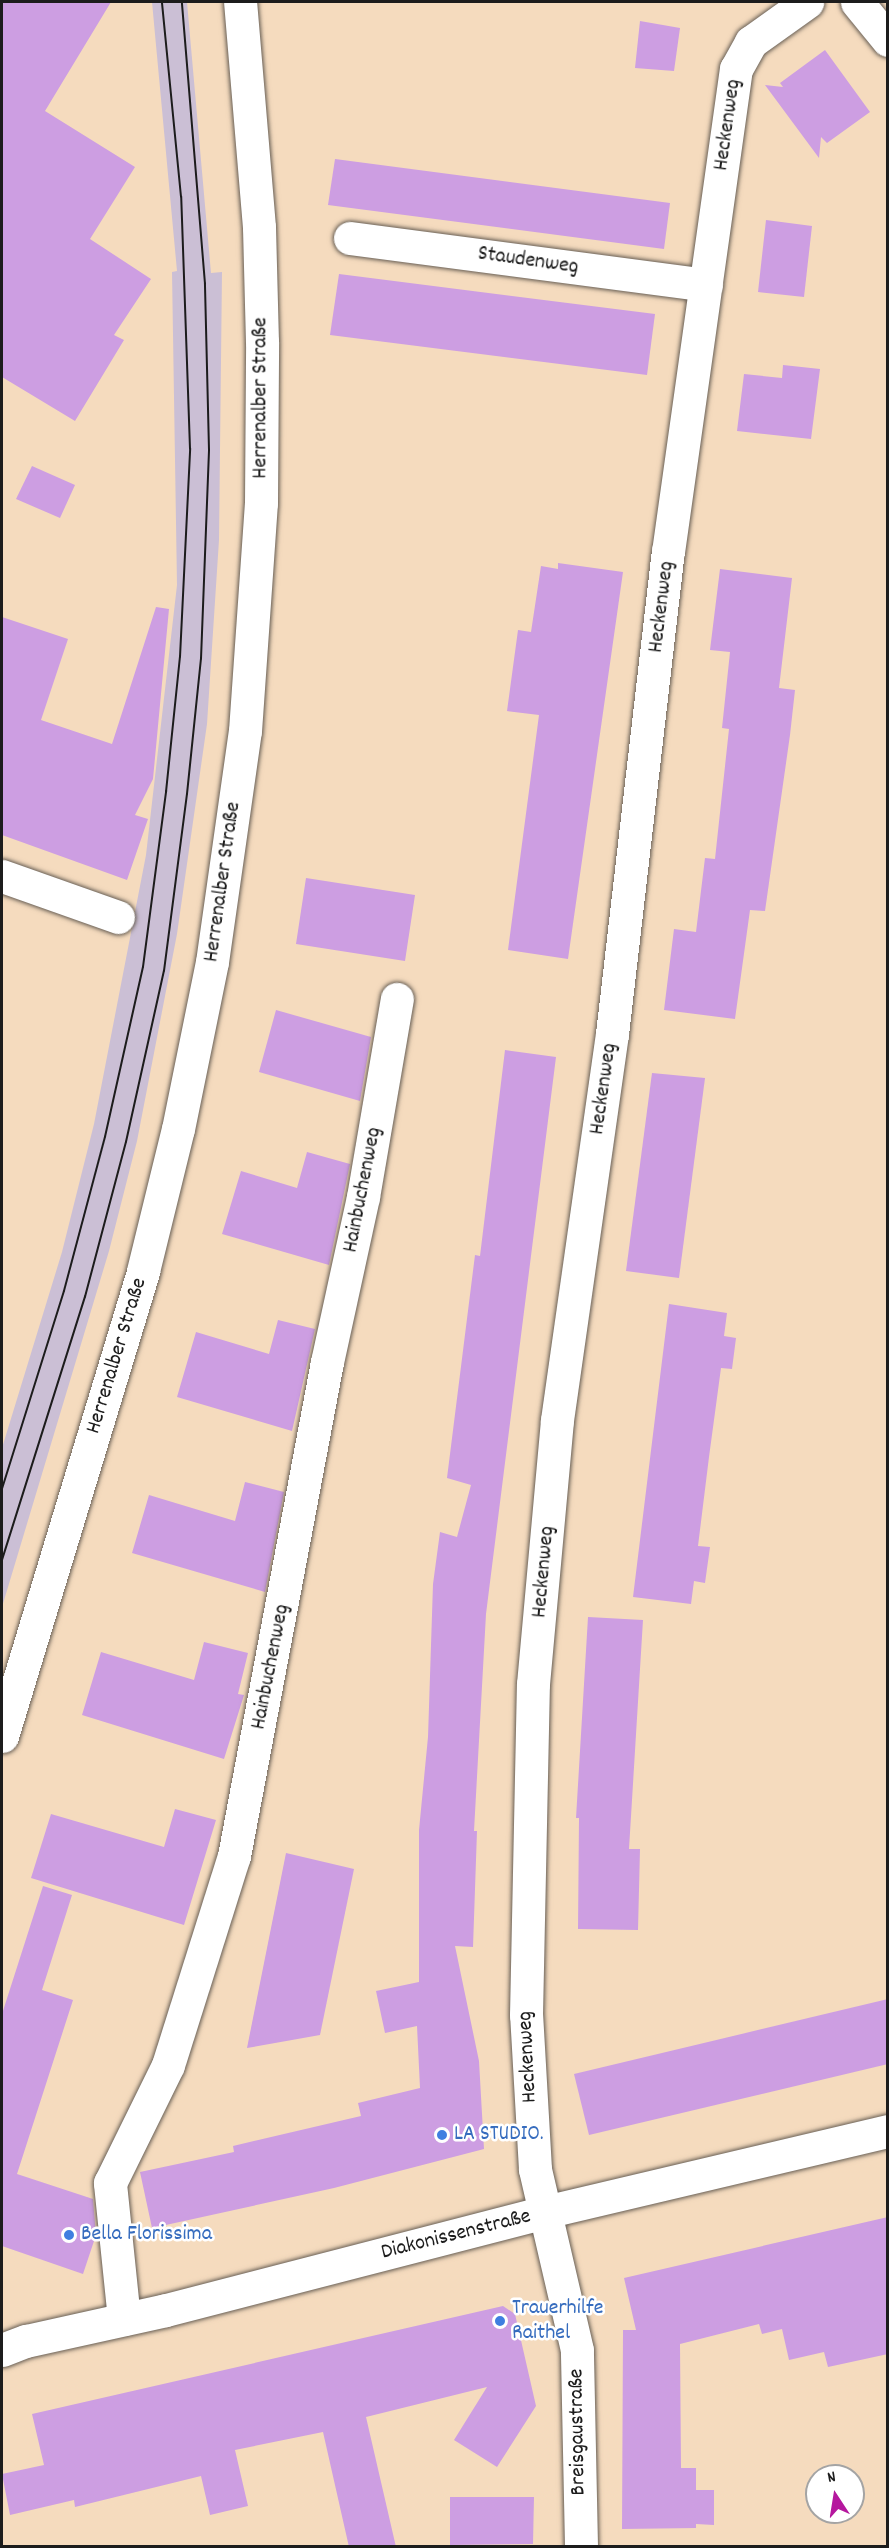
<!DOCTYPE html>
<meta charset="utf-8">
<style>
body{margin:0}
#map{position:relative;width:889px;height:2548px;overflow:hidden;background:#f5dbbe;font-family:Dekko,sans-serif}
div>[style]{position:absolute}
.industrial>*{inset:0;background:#cbbfd5}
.building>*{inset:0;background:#cd9ee2}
.roads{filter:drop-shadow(0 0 2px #685f55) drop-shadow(0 0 2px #685f55)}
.minor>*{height:33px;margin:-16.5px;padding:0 16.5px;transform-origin:16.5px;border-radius:16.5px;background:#fff}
.major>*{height:33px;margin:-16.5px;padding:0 16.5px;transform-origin:16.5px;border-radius:16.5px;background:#fff}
.tram>*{height:1.5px;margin:-0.75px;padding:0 0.75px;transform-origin:0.75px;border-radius:0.75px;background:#1c1c1c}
.dots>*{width:16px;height:16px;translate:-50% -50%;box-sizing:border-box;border:3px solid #fff;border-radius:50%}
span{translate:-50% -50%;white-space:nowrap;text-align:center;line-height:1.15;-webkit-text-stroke:5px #fff;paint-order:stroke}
.street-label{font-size:22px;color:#1c1c1c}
.shop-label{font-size:22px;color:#366cbe}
.left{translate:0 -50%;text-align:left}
.frame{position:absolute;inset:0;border:3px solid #1c1c1c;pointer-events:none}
.north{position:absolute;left:805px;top:2464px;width:60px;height:60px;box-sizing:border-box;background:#fff;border:2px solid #a4a4a4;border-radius:50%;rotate:348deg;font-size:16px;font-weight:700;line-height:24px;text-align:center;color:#1c1c1c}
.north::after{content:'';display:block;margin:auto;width:21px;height:27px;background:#b5179e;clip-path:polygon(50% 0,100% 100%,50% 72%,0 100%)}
</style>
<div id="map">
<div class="industrial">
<div style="clip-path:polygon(152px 2px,187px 2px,211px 273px,222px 272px,219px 540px,207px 724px,177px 934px,137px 1141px,109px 1251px,2px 1607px,2px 1448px,62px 1252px,94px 1124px,146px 855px,177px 585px,172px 272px,177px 271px)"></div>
</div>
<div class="building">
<div style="clip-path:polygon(2px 2px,111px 2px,45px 111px,135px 167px,90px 239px,151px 279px,114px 335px,124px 340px,75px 421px,2px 377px)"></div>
<div style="clip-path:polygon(640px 21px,680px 28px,674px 71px,635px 68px)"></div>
<div style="clip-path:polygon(825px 50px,870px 112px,827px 143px,821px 137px,819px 158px,765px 85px,783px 87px,780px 83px)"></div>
<div style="clip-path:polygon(335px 159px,670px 203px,664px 249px,328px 205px)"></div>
<div style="clip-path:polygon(766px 220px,812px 226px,804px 297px,758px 292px)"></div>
<div style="clip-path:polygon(339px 274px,655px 314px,647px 375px,330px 335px)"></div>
<div style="clip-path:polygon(783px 365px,820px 369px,811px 439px,737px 431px,744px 374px,782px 378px)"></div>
<div style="clip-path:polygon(32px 466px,75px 485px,60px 518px,16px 499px)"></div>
<div style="clip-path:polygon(558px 563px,623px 572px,568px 959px,508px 950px,539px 715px,507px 711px,518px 630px,531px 632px,541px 566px,558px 569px)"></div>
<div style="clip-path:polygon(720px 569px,792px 578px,779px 688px,795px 690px,790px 735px,765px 911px,750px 910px,735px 1019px,664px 1010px,674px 929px,696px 932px,705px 858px,715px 859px,729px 729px,722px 728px,730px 652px,710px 650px)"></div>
<div style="clip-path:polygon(156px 607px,169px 609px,153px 779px,135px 815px,148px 819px,127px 880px,2px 835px,2px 617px,68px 639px,41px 720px,112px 744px)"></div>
<div style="clip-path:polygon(306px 878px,415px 895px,405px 961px,296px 944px)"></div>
<div style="clip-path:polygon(276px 1010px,371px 1037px,360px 1101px,259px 1072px)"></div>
<div style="clip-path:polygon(505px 1050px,556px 1057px,486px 1614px,474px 1831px,477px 1831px,473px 1947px,455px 1946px,479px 2061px,484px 2149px,334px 2188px,152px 2228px,140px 2172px,234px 2152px,233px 2146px,361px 2116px,358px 2103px,420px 2088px,417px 2026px,385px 2033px,376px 1991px,419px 1982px,419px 1830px,428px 1737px,433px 1584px,440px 1532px,457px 1537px,471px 1485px,447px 1478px,475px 1255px,480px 1256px)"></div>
<div style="clip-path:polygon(652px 1073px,705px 1078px,679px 1278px,626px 1271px)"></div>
<div style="clip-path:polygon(307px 1152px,350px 1164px,329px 1265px,222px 1234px,241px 1171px,297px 1188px)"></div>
<div style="clip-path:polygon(669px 1304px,727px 1313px,724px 1336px,736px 1338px,732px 1369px,721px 1368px,709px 1457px,698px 1546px,710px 1547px,705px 1583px,694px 1581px,691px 1604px,633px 1597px)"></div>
<div style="clip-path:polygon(278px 1320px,315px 1329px,292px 1431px,177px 1397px,196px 1332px,269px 1354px)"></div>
<div style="clip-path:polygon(245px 1482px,284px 1492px,265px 1592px,132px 1553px,149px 1495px,235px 1521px)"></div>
<div style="clip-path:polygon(588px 1617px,643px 1620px,629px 1849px,640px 1849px,638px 1930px,578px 1929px,579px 1818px,576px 1818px)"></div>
<div style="clip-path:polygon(204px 1642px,248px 1653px,238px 1694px,244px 1695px,224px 1759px,82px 1715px,101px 1652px,194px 1680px)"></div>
<div style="clip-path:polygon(175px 1809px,216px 1820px,184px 1925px,31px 1878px,51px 1814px,164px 1847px)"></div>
<div style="clip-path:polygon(286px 1853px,354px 1869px,320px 2035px,247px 2048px)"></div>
<div style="clip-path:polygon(43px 1886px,72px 1895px,42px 1990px,73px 2000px,17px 2174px,93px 2199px,96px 2235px,83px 2274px,2px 2246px,2px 2014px)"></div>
<div style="clip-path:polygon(888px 1999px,888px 2064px,589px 2135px,574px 2074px)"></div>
<div style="clip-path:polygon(888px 2217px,888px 2354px,828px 2367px,824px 2352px,789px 2360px,782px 2329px,762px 2334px,759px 2324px,680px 2344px,681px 2468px,696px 2468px,696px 2490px,714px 2490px,714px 2525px,696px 2524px,696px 2528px,622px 2529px,623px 2330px,636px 2330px,624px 2278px)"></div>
<div style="clip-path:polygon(503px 2306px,515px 2314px,536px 2406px,497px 2467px,454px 2440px,487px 2387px,366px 2417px,396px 2547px,349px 2547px,323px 2432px,235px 2450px,248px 2506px,210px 2515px,201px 2476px,75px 2507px,74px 2500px,10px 2515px,2px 2474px,44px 2465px,32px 2414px)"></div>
<div style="clip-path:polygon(450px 2497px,534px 2497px,533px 2544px,450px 2545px)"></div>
</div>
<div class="roads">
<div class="minor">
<div style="left:857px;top:2px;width:49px;rotate:50.8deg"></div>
<div style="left:350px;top:238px;width:359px;rotate:7.5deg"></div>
<div style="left:2px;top:876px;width:123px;rotate:19.5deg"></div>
<div style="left:124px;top:2319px;width:137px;rotate:-95.9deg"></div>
<div style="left:110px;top:2183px;width:131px;rotate:-63.8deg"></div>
<div style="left:168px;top:2065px;width:219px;rotate:-72.5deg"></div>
<div style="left:234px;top:1856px;width:503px;rotate:-79.34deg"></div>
<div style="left:327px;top:1362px;width:169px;rotate:-77.7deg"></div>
<div style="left:363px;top:1197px;width:201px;rotate:-80.3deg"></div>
<div style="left:2px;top:2350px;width:26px;rotate:-21deg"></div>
<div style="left:26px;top:2341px;width:143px;rotate:-12.5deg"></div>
<div style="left:166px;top:2310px;width:391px;rotate:-14.5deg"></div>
<div style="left:545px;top:2212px;width:352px;rotate:-13.3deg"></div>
<div style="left:581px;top:2546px;width:196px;rotate:-91.2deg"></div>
<div style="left:577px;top:2350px;width:186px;rotate:-103.1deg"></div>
<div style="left:535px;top:2169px;width:154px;rotate:-93.3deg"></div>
<div style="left:526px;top:2015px;width:331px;rotate:-88.8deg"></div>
<div style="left:533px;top:1684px;width:265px;rotate:-84.8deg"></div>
<div style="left:557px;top:1420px;width:390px;rotate:-81.9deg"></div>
<div style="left:612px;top:1034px;width:485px;rotate:-83.4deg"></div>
<div style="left:668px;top:552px;width:488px;rotate:-82deg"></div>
<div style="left:736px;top:69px;width:31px;rotate:-61deg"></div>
<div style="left:751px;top:42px;width:69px;rotate:-35.5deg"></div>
</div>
<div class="major">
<div style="left:2px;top:1736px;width:486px;rotate:-73.1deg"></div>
<div style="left:143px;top:1271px;width:146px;rotate:-76.2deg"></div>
<div style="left:178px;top:1129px;width:170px;rotate:-78.5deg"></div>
<div style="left:212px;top:962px;width:233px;rotate:-81.9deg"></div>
<div style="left:245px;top:731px;width:229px;rotate:-86deg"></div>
<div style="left:261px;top:503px;width:161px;rotate:-89.6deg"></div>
<div style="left:262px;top:342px;width:115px;rotate:-91.5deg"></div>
<div style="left:259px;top:227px;width:226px;rotate:-94.8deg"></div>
</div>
</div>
<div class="tram">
<div style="left:2px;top:1489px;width:207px;rotate:-72.6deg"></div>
<div style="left:64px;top:1291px;width:159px;rotate:-75.1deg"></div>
<div style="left:105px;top:1137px;width:174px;rotate:-77.4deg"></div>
<div style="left:143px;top:967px;width:177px;rotate:-82.5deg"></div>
<div style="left:166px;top:792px;width:136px;rotate:-84.1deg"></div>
<div style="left:180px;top:657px;width:208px;rotate:-87.2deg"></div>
<div style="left:190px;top:449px;width:252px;rotate:-92deg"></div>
<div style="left:181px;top:197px;width:196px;rotate:-95.6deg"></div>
<div style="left:2px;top:1560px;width:276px;rotate:-72.5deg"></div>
<div style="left:85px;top:1297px;width:160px;rotate:-75.2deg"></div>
<div style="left:126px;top:1142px;width:175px;rotate:-77.5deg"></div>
<div style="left:164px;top:971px;width:178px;rotate:-82.6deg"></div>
<div style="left:187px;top:794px;width:136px;rotate:-84.1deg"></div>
<div style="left:201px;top:659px;width:209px;rotate:-87.8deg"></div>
<div style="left:209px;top:450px;width:166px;rotate:-91.4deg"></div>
<div style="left:205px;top:284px;width:283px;rotate:-94.7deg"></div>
</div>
<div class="dots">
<div style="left:442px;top:2135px;background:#3f7fe0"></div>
<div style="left:69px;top:2235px;background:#3f7fe0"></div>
<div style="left:500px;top:2321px;background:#3f7fe0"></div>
</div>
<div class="street-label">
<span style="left:728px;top:125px;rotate:-82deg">Heckenweg</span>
<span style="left:528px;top:261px;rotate:8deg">Staudenweg</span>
<span style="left:261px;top:398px;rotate:-90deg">Herrenalber Straße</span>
<span style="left:662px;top:607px;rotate:-83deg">Heckenweg</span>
<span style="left:223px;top:882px;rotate:-82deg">Herrenalber Straße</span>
<span style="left:604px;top:1089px;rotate:-82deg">Heckenweg</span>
<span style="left:363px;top:1190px;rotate:-79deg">Hainbuchenweg</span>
<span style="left:117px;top:1356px;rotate:-73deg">Herrenalber Straße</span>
<span style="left:544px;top:1572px;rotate:-85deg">Heckenweg</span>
<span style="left:271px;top:1667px;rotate:-79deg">Hainbuchenweg</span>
<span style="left:528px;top:2057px;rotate:-93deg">Heckenweg</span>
<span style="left:456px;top:2235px;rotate:-14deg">Diakonissenstraße</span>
<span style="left:578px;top:2432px;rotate:-91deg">Breisgaustraße</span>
</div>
<div class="shop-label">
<span class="left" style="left:454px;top:2135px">LA STUDIO.</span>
<span class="left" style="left:81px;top:2235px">Bella Florissima</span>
<span class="left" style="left:512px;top:2321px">Trauerhilfe<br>Raithel</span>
</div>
<div class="frame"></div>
<div class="north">N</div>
</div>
